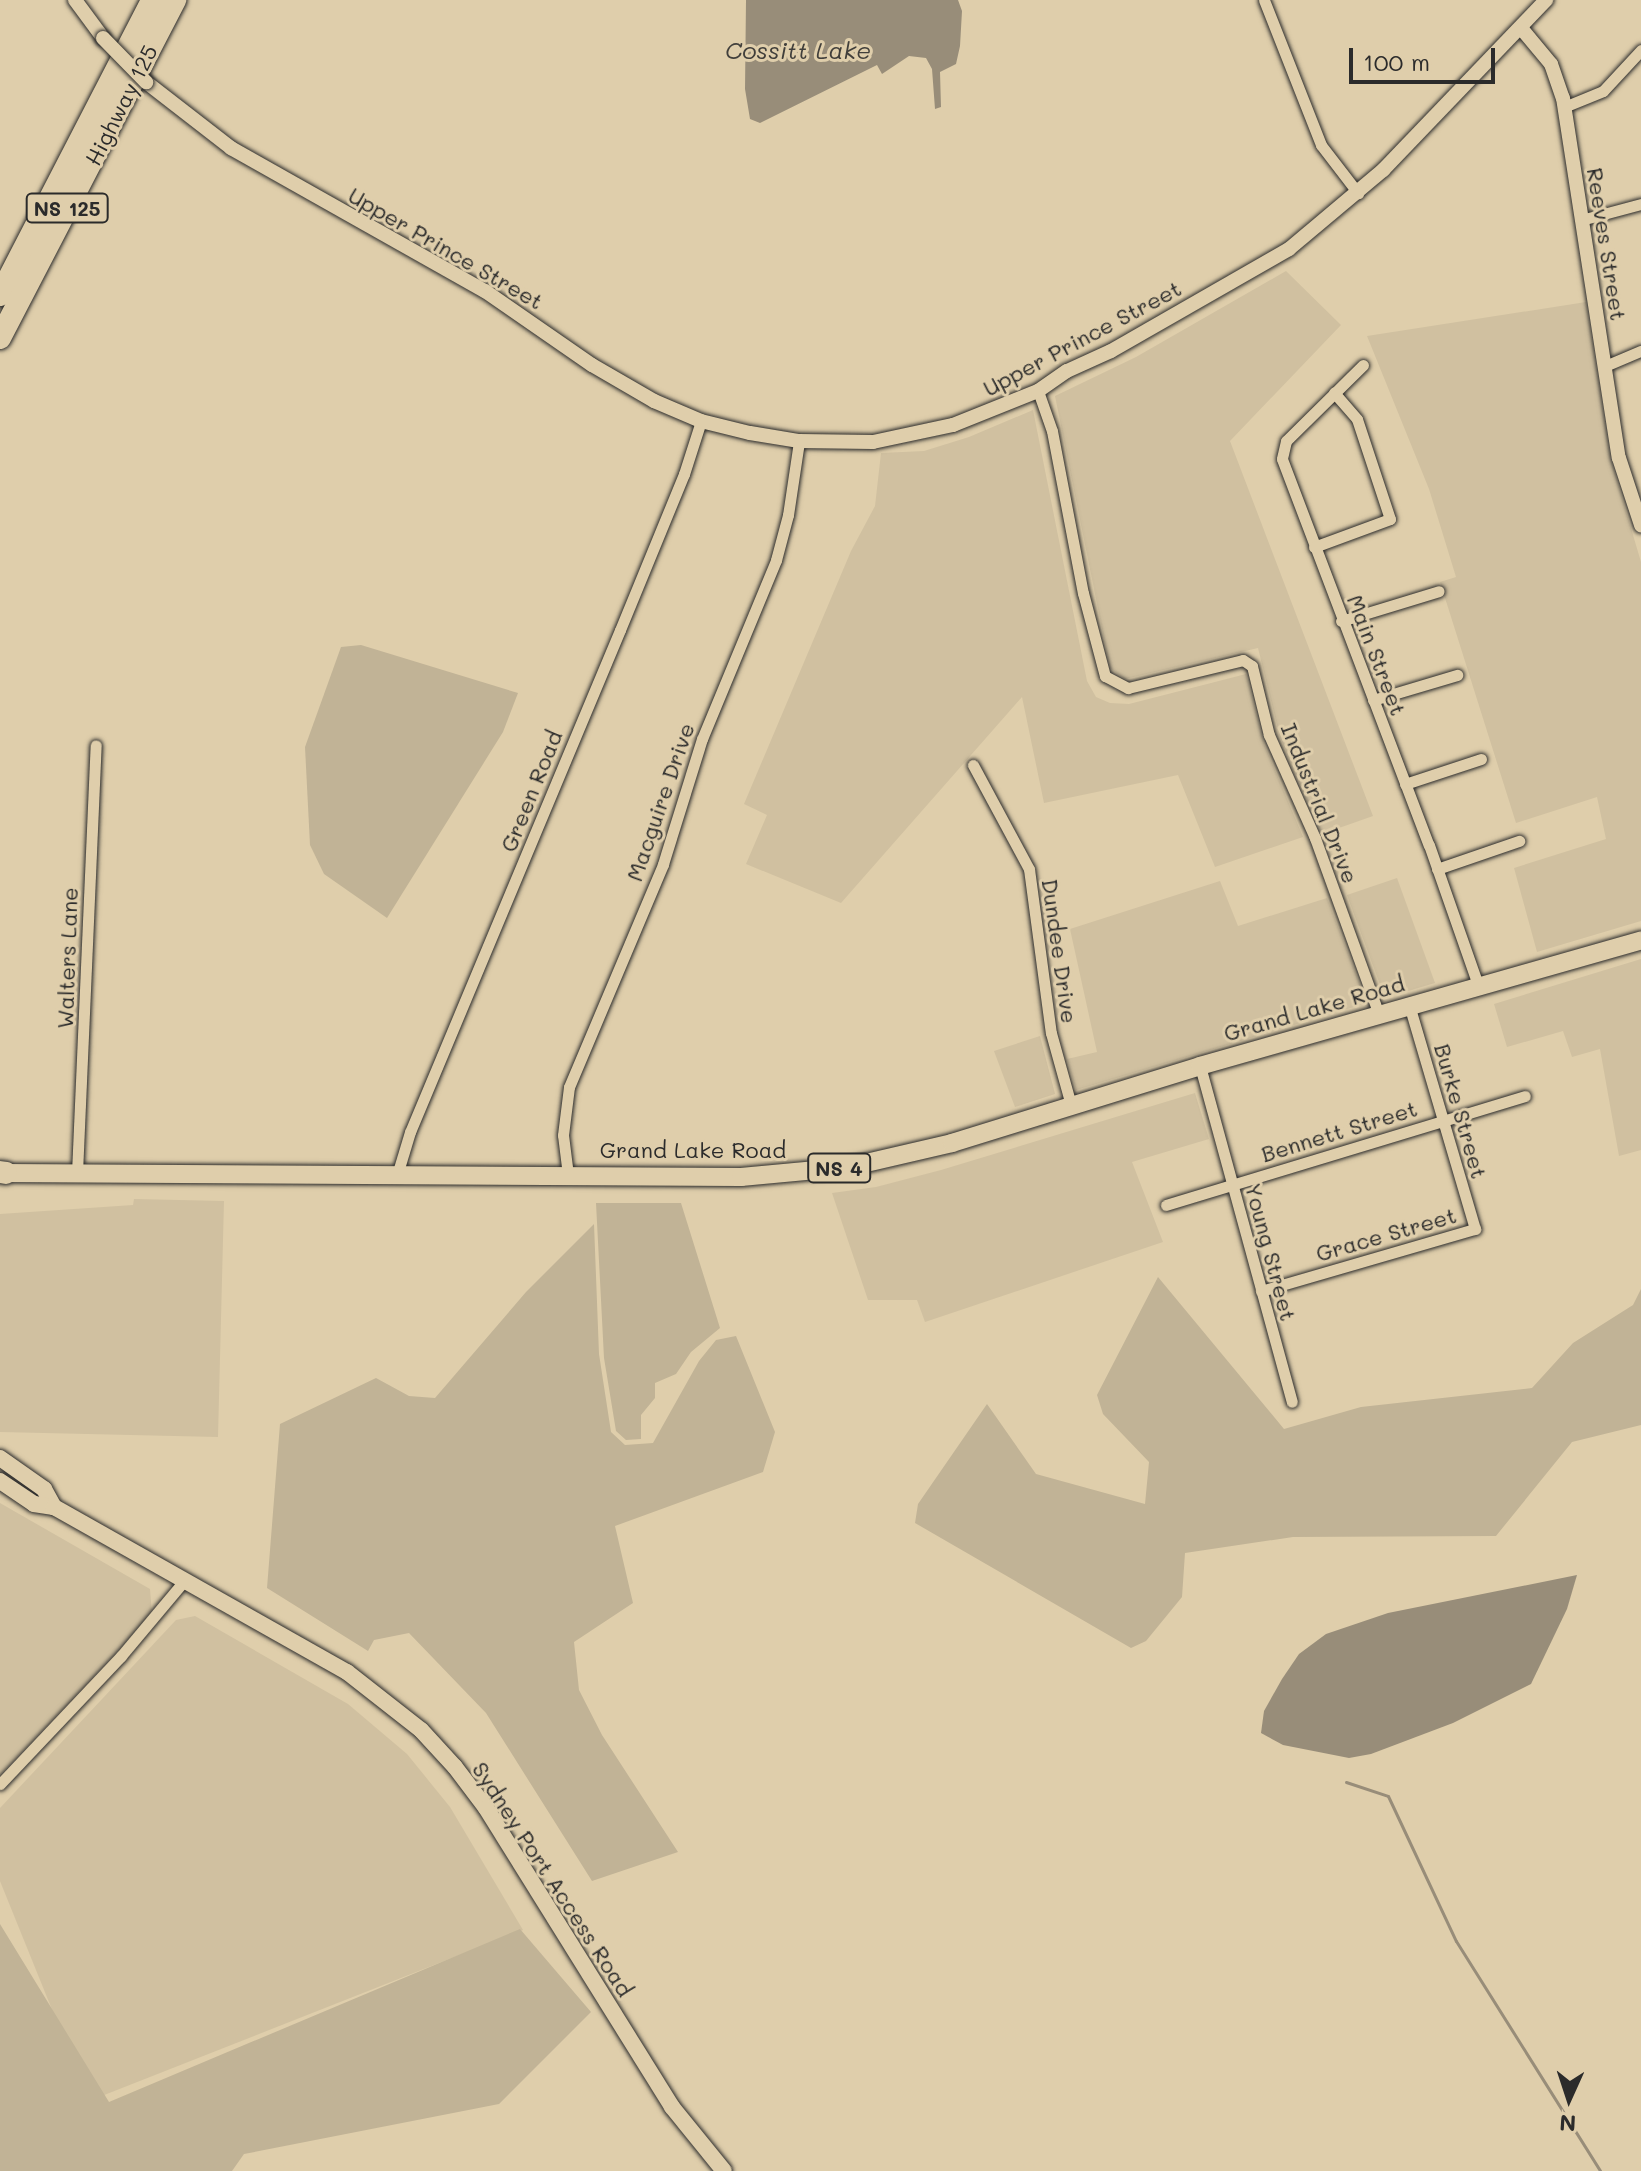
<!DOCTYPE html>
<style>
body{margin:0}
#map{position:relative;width:1641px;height:2171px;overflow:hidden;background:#dfceab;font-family:Mali,sans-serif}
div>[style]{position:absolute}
.built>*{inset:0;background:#d0c0a0}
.green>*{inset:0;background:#c1b396}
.water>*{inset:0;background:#988d79}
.stream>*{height:3px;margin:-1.5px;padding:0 1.5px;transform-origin:1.5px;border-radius:1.5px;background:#988d79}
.roads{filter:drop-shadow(0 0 2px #2b2b2b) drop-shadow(0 0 2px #2b2b2b)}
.minor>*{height:11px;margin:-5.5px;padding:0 5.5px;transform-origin:5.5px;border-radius:5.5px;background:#dfceab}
.tertiary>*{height:14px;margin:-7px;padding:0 7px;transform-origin:7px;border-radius:7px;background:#dfceab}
.secondary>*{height:16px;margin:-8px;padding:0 8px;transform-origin:8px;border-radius:8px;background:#dfceab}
.primary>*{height:18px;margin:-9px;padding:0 9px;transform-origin:9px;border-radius:9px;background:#dfceab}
.motorway>*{height:22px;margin:-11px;padding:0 11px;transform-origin:11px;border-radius:11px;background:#dfceab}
.bridges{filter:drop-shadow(0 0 2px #2b2b2b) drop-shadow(0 0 2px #2b2b2b)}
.tertiary-bridge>*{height:14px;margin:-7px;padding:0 7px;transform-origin:7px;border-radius:7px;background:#dfceab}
span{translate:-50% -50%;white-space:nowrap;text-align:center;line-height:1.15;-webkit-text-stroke:6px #dfceab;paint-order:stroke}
.shield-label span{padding:2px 6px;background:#dfceab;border:2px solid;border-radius:6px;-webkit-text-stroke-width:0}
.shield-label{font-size:20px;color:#2b2b2b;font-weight:700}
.street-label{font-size:22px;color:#2b2b2b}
.water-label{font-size:24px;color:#413f3b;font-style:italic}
.north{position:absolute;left:1529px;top:2059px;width:80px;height:80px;-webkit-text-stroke:6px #dfceab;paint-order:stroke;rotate:183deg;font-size:22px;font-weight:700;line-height:32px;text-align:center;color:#2b2b2b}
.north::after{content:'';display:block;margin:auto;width:28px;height:36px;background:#2b2b2b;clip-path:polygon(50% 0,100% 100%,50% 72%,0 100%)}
.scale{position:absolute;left:1349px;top:48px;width:146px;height:36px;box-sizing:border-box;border:4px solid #2b2b2b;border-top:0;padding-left:10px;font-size:24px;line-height:28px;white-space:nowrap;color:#2b2b2b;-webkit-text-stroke:6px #dfceab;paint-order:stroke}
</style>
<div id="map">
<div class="built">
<div style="clip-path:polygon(1286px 271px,1341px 325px,1230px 441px,1373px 816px,1322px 834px,1280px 737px,1258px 648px,1125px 679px,1110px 668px,1055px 396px,1136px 357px)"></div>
<div style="clip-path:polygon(1586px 302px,1610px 457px,1641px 562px,1641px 921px,1537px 952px,1514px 868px,1606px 839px,1597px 797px,1516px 823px,1440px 582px,1456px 577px,1429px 489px,1367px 336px)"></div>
<div style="clip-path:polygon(1033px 410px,1087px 681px,1096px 697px,1110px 703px,1129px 704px,1246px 674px,1264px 744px,1303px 837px,1215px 867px,1178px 775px,1044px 803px,1022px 697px,841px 903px,746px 864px,767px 815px,744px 804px,851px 551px,875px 506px,881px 453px,924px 451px,969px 437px)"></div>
<div style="clip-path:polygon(1397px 878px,1435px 983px,1385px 998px,1347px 895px)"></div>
<div style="clip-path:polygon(1220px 881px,1238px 926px,1327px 898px,1367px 1003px,1076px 1090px,1067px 1059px,1097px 1052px,1070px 929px)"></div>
<div style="clip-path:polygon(1641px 959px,1641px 1150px,1619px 1156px,1600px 1049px,1572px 1057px,1563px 1031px,1507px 1047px,1494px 1004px)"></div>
<div style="clip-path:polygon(1040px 1036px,1055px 1094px,1015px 1107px,994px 1051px)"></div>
<div style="clip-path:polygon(1195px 1093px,1209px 1139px,1132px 1162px,1163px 1242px,925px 1322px,917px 1300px,868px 1300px,832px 1193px,876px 1187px,941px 1170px)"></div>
<div style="clip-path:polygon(134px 1199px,224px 1201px,218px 1437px,0 1432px,0 1214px,133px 1205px)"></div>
<div style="clip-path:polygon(0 1503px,150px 1589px,152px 1615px,0 1775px)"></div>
<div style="clip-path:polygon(195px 1616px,348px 1704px,407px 1754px,450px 1807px,523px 1930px,89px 2101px,0 1881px,0 1808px,176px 1620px)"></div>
</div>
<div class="green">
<div style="clip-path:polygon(361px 645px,518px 693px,503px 732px,387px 918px,324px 874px,310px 845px,305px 747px,341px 647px)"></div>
<div style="clip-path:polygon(596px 1203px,681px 1203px,720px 1328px,691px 1352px,676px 1374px,655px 1383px,655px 1398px,641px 1415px,641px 1439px,626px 1440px,616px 1431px,604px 1358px)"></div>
<div style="clip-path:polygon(594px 1224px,599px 1354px,611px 1432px,625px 1445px,653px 1443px,699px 1361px,716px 1340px,736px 1336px,775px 1432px,763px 1472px,615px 1526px,633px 1603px,574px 1642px,579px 1690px,602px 1735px,678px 1852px,592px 1881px,486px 1713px,409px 1633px,374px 1640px,368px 1651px,267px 1588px,280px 1424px,376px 1378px,409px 1396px,435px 1398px,526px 1292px)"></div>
<div style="clip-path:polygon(1158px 1277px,1284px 1429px,1361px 1407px,1532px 1388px,1573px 1343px,1633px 1305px,1641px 1289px,1641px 1425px,1572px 1442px,1496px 1536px,1293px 1537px,1185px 1553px,1182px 1597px,1146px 1641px,1131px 1648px,915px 1523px,918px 1504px,987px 1404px,1036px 1474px,1145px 1504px,1149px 1462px,1103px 1414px,1097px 1395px)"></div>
<div style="clip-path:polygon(0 1924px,109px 2102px,520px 1929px,591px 2012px,499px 2104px,244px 2154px,232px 2171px,0 2171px)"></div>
</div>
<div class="water">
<div style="clip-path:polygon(746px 0,958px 0,962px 11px,960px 46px,956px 64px,940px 72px,941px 107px,935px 109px,932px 69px,926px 58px,909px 56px,882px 74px,877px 65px,760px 123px,750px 119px,745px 89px)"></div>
<div style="clip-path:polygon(1577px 1575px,1567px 1609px,1531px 1684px,1453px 1723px,1371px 1754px,1349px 1758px,1283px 1745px,1261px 1733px,1264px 1711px,1282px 1679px,1299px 1654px,1326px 1634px,1388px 1613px)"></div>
</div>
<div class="stream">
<div style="left:1346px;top:1782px;width:44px;rotate:18.4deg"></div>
<div style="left:1388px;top:1796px;width:160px;rotate:64.9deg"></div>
<div style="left:1456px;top:1941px;width:271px;rotate:57.9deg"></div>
</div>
<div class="roads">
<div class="minor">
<div style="left:1264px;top:0;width:156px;rotate:68.5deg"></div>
<div style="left:1321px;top:145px;width:61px;rotate:52.4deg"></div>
<div style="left:1564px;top:107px;width:42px;rotate:-22.3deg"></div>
<div style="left:1603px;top:91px;width:56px;rotate:-47.2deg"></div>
<div style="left:1581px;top:220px;width:62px;rotate:-14.9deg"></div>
<div style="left:1363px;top:365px;width:108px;rotate:135.4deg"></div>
<div style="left:1286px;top:441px;width:18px;rotate:103deg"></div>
<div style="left:1282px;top:459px;width:413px;rotate:69.2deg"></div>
<div style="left:1429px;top:845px;width:148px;rotate:70.7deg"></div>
<div style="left:1605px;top:366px;width:39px;rotate:-23deg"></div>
<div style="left:1038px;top:391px;width:42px;rotate:70.7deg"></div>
<div style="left:1052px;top:431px;width:165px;rotate:79.2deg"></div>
<div style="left:1083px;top:593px;width:86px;rotate:75.2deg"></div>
<div style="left:1105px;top:676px;width:26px;rotate:28deg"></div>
<div style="left:1128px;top:688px;width:118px;rotate:-13.7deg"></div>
<div style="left:1243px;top:660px;width:11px;rotate:34deg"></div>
<div style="left:1252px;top:666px;width:71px;rotate:76.2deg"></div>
<div style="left:1269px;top:735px;width:113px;rotate:65.9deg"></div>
<div style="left:1315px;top:838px;width:188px;rotate:70.1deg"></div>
<div style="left:1314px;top:547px;width:81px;rotate:-20.2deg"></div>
<div style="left:1390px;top:519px;width:105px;rotate:-108.3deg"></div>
<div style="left:1357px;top:419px;width:35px;rotate:-131deg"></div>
<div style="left:1341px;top:621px;width:102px;rotate:-17deg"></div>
<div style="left:1373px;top:700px;width:88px;rotate:-16.6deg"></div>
<div style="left:973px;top:765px;width:118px;rotate:61.7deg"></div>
<div style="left:1029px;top:869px;width:165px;rotate:82.4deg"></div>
<div style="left:1051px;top:1033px;width:75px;rotate:74.5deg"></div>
<div style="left:1405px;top:784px;width:80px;rotate:-18.2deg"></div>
<div style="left:1437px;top:869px;width:87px;rotate:-18.9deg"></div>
<div style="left:1200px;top:1066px;width:348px;rotate:74.7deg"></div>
<div style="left:77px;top:1173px;width:428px;rotate:-87.5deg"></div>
<div style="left:397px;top:1175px;width:45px;rotate:-73.2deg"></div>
<div style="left:410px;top:1132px;width:544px;rotate:-67.3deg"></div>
<div style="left:620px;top:630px;width:169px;rotate:-67.7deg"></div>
<div style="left:684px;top:474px;width:56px;rotate:-72.2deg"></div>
<div style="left:568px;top:1175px;width:40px;rotate:-97.1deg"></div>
<div style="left:563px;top:1135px;width:48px;rotate:-82.9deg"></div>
<div style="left:569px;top:1087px;width:242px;rotate:-67.1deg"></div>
<div style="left:663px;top:864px;width:131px;rotate:-72.7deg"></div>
<div style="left:702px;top:739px;width:194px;rotate:-67.5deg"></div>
<div style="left:776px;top:560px;width:47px;rotate:-75.1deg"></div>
<div style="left:788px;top:515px;width:75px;rotate:-81.5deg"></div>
<div style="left:1166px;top:1205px;width:375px;rotate:-16.9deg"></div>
<div style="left:1261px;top:1291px;width:223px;rotate:-16.2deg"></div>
<div style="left:1475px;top:1229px;width:234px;rotate:-106.4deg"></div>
<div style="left:0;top:1784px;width:176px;rotate:-46.6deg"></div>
<div style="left:121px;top:1656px;width:98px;rotate:-50deg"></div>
</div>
<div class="tertiary">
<div style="left:75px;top:0;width:47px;rotate:53.6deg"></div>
<div style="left:1521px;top:28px;width:47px;rotate:50.2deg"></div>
<div style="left:1551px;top:64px;width:36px;rotate:71deg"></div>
<div style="left:1563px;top:98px;width:364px;rotate:81.2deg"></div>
<div style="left:1619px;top:458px;width:71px;rotate:71.8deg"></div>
<div style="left:146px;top:82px;width:108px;rotate:37.8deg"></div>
<div style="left:231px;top:148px;width:291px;rotate:29.4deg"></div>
<div style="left:485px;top:291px;width:130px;rotate:34.7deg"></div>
<div style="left:592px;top:365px;width:72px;rotate:30.1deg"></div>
<div style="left:654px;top:401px;width:51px;rotate:23.1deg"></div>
<div style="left:701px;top:421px;width:50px;rotate:13.8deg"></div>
<div style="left:750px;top:433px;width:50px;rotate:9.3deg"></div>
<div style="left:799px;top:441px;width:74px;rotate:0.8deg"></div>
<div style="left:873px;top:442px;width:82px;rotate:-12deg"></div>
<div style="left:953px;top:425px;width:92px;rotate:-21.8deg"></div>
<div style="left:1038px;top:391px;width:35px;rotate:-35deg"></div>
<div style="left:1067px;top:371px;width:48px;rotate:-24.4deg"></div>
<div style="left:1111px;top:351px;width:205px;rotate:-29.8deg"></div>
<div style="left:1289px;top:249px;width:123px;rotate:-40deg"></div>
<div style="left:1383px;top:170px;width:236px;rotate:-46.2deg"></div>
</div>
<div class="secondary">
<div style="left:0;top:1458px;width:54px;rotate:35.2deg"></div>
<div style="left:44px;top:1489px;width:21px;rotate:61deg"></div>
<div style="left:0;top:1481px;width:41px;rotate:34.1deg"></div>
<div style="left:34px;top:1504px;width:20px;rotate:9deg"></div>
<div style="left:54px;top:1507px;width:336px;rotate:29.4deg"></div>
<div style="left:347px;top:1672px;width:94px;rotate:38.1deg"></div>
<div style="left:421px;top:1730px;width:50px;rotate:47.4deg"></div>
<div style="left:455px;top:1767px;width:51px;rotate:52.9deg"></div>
<div style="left:486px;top:1808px;width:352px;rotate:58.1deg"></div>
<div style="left:672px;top:2107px;width:82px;rotate:50.9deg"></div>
</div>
<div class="primary">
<div style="left:0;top:1173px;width:741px;rotate:0.31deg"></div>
<div style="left:741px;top:1177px;width:108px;rotate:-5.3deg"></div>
<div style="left:849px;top:1167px;width:106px;rotate:-13.1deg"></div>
<div style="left:952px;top:1143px;width:260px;rotate:-17.2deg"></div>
<div style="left:1200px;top:1066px;width:459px;rotate:-15.9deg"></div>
</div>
<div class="motorway">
<div style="left:0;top:295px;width:332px;rotate:-62.7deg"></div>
<div style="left:0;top:338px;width:381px;rotate:-62.6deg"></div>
<div style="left:0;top:1172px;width:6px;rotate:9deg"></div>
</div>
</div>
<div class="bridges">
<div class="tertiary-bridge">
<div style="left:103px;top:38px;width:62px;rotate:45.7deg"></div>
</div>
</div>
<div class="shield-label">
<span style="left:67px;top:208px">NS 125</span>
<span style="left:839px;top:1168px">NS 4</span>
</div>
<div class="street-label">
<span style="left:121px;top:105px;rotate:-63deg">Highway 125</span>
<span style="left:1607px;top:244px;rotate:81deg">Reeves Street</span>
<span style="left:446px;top:248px;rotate:30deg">Upper Prince Street</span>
<span style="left:1082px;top:338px;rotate:-28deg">Upper Prince Street</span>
<span style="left:1377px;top:655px;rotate:69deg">Main Street</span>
<span style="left:531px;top:791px;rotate:-68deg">Green Road</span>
<span style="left:660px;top:802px;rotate:-71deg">Macguire Drive</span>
<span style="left:1320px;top:803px;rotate:68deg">Industrial Drive</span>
<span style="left:1060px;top:951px;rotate:82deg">Dundee Drive</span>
<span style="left:67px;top:958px;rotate:-88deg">Walters Lane</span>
<span style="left:1314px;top:1008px;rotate:-16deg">Grand Lake Road</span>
<span style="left:1461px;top:1111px;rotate:74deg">Burke Street</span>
<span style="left:1339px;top:1131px;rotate:-17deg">Bennett Street</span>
<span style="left:693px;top:1150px">Grand Lake Road</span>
<span style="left:1386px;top:1234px;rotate:-16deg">Grace Street</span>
<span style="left:1271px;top:1252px;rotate:75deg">Young Street</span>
<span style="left:553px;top:1879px;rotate:57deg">Sydney Port Access Road</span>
</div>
<div class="water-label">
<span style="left:798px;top:50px">Cossitt Lake</span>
</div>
<div class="north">N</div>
<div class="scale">100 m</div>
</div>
